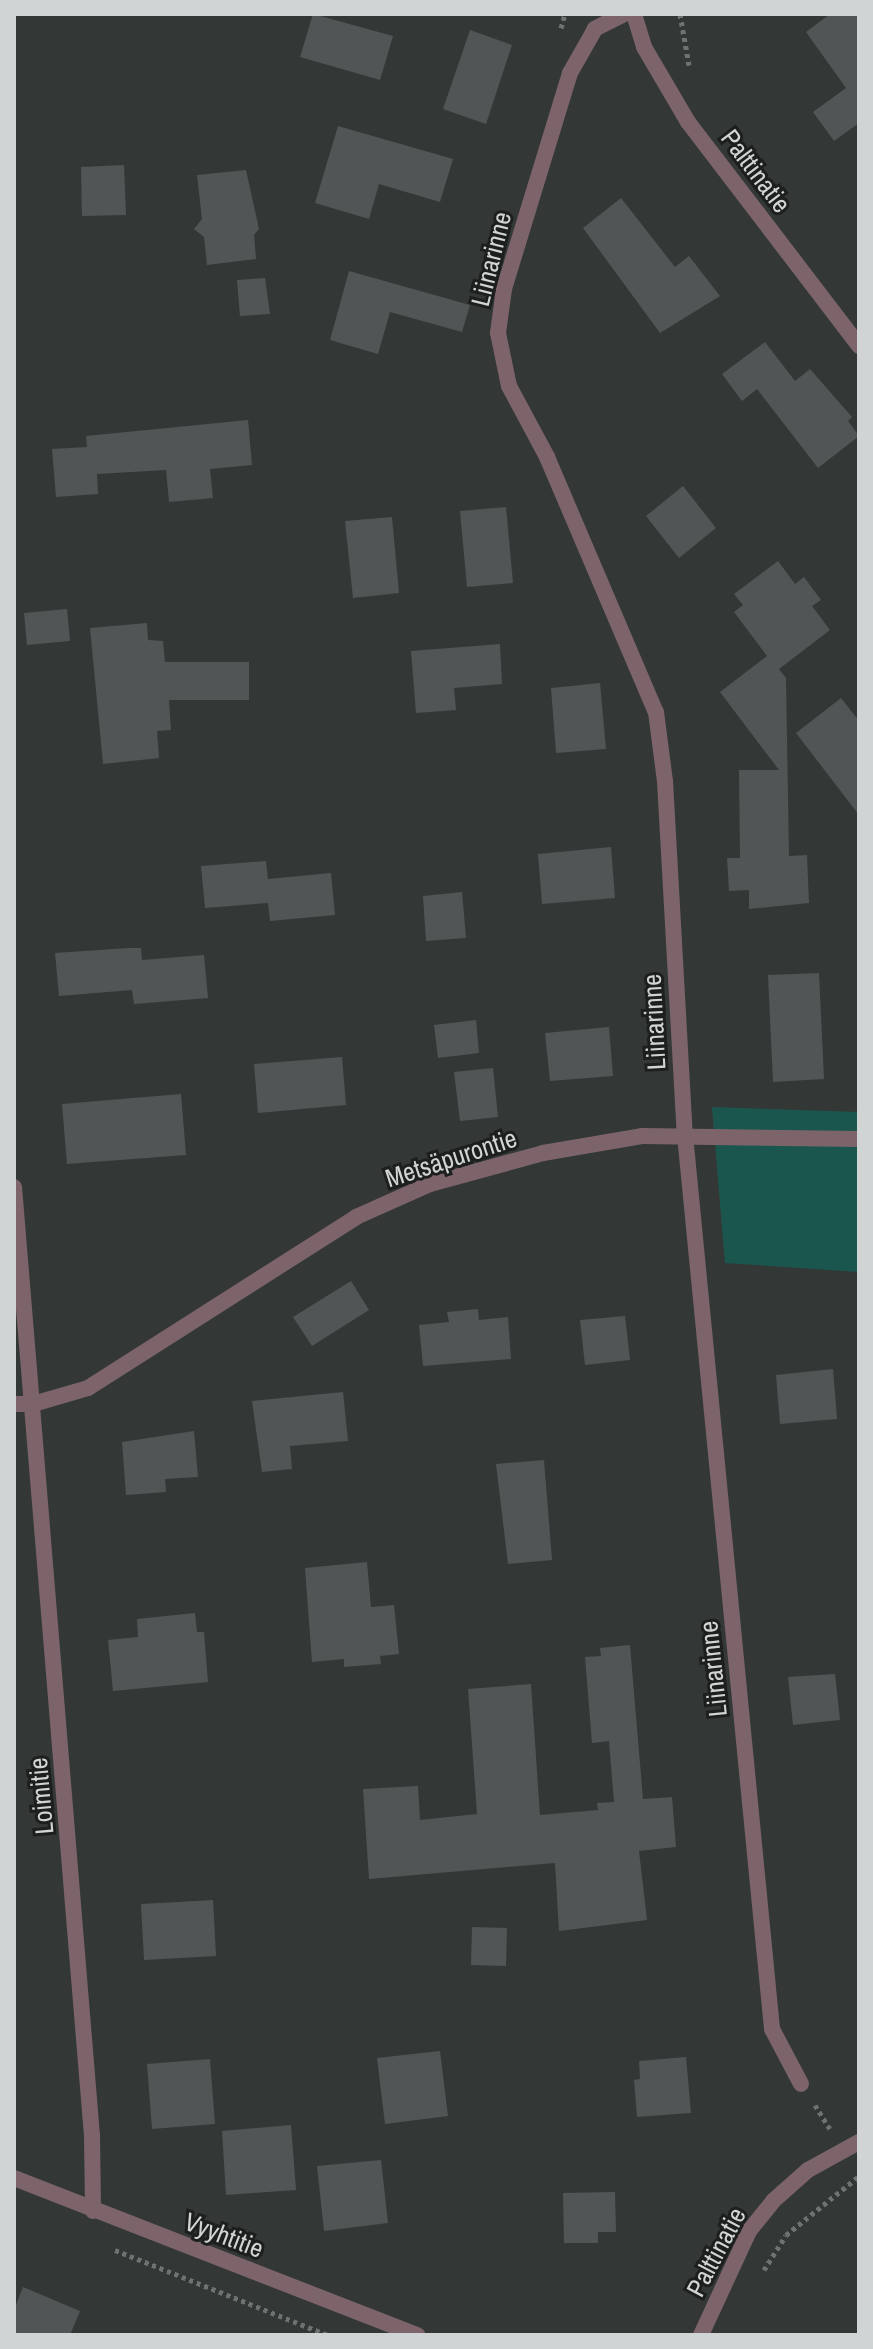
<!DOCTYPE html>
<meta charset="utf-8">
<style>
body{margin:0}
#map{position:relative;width:873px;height:2349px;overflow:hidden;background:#333837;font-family:"Archivo Narrow",sans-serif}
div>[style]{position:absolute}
.green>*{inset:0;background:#1a564d}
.building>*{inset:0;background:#505655}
.path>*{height:5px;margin-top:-2.5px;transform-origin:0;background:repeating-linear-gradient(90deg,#6e7271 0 4px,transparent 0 8px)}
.minor>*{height:16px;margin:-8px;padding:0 8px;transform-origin:8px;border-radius:8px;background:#7d646b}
.tertiary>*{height:16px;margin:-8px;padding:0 8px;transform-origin:8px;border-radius:8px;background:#7d646b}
span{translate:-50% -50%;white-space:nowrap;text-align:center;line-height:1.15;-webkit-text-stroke:6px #1c1f1e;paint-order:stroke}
.street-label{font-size:26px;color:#d1d4d4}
.frame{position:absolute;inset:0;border:16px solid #d1d4d4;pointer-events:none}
</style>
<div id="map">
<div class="green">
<div style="clip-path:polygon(712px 1107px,859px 1112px,859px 1272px,725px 1263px)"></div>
</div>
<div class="building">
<div style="clip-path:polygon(313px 14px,393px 36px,380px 80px,300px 57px)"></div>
<div style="clip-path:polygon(830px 14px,859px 14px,859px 123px,834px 141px,813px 112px,846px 88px,806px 32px)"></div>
<div style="clip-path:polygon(470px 30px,512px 45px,486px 124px,443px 109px)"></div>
<div style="clip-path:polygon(338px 126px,453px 159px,440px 202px,379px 184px,369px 219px,315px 203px)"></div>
<div style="clip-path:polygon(124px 165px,126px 215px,82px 216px,81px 167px)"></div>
<div style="clip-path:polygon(246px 170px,259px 229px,254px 235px,256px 259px,207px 265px,204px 237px,194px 229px,202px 219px,197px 175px)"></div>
<div style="clip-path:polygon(621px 198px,675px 267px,689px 256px,720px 296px,660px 333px,583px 228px)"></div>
<div style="clip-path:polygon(349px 271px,470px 305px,462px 332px,390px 312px,378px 354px,330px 340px)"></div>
<div style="clip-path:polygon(265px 278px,270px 314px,240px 316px,237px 280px)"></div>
<div style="clip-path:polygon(765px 342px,795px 381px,810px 369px,852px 417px,848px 421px,859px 436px,818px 468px,757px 389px,742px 401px,722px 374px)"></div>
<div style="clip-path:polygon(248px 420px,252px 465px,210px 469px,213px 498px,169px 502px,166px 470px,97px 474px,98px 494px,56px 497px,52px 449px,87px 447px,86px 436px)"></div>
<div style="clip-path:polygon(683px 486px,716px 528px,679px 558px,646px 516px)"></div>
<div style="clip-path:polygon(506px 507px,513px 583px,467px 587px,460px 511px)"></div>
<div style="clip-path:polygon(392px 517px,399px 593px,353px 598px,345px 521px)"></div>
<div style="clip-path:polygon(778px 561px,795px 584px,804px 577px,821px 600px,812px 606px,830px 630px,779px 669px,786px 678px,789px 856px,807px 855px,809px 903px,749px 909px,749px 890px,729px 891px,727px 858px,740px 858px,739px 770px,779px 770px,720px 692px,767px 656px,734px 612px,743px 605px,734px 594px)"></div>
<div style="clip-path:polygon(67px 609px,70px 641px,27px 645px,24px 613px)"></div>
<div style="clip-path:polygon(147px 623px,148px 640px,163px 641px,165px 662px,249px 662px,249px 700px,169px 700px,171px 730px,157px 731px,159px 758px,103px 764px,90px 628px)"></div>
<div style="clip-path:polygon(500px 644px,502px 684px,454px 688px,456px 710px,416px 713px,411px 651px)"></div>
<div style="clip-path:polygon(600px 683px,606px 749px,556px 753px,551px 688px)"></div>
<div style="clip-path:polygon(841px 698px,859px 721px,859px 815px,796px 733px)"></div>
<div style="clip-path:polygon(611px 847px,615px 898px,542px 904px,538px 854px)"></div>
<div style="clip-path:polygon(266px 861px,268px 879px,331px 873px,335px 915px,270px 921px,268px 903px,205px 908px,201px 866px)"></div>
<div style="clip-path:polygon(462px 892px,466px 938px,426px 941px,423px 896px)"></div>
<div style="clip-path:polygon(129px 948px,141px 948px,142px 960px,204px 955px,208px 998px,134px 1004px,132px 990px,59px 996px,55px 953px)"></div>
<div style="clip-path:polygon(819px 973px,824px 1079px,773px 1082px,768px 975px)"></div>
<div style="clip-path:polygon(476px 1020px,479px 1053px,438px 1058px,434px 1025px)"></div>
<div style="clip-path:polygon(609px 1027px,613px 1076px,550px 1081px,545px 1033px)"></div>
<div style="clip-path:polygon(342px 1057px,346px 1105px,258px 1113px,254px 1064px)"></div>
<div style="clip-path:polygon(493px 1068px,498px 1117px,460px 1121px,454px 1072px)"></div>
<div style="clip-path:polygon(181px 1094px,186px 1155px,67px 1164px,62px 1104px)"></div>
<div style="clip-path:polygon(351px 1281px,369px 1310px,312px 1346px,293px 1317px)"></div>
<div style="clip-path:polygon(478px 1309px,479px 1320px,508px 1317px,511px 1359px,423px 1366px,419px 1325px,449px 1322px,447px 1312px)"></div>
<div style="clip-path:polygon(625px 1316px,630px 1360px,585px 1365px,580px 1320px)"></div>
<div style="clip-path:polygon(833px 1369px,837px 1419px,780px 1424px,776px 1375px)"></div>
<div style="clip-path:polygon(343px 1392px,348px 1441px,290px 1446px,292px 1469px,262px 1472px,252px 1401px)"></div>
<div style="clip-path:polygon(194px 1431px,198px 1477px,165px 1479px,166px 1492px,126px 1495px,122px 1442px)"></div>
<div style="clip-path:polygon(544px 1460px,552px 1560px,508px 1564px,496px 1464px)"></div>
<div style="clip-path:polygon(367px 1562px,371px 1607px,394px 1605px,399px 1654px,380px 1656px,381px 1664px,344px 1667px,344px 1659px,312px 1662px,305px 1568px)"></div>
<div style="clip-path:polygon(195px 1613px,197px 1632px,204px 1632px,208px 1682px,113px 1691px,108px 1640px,138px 1637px,137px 1619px)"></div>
<div style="clip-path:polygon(630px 1645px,643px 1799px,672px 1797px,676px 1847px,639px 1851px,647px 1920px,559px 1931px,555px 1863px,369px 1879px,363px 1789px,418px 1786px,420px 1820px,477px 1814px,468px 1689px,531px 1684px,540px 1815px,598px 1810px,597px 1803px,614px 1802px,609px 1741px,592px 1743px,585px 1657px,601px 1656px,600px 1648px)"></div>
<div style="clip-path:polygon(835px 1674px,840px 1720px,793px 1725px,788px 1677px)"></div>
<div style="clip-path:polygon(213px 1900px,216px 1956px,144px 1960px,141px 1904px)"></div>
<div style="clip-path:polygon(472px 1927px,507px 1928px,506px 1966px,471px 1965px)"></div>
<div style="clip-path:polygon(440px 2051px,448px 2116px,385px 2124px,377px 2058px)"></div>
<div style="clip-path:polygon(686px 2057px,691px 2113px,637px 2117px,634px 2080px,640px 2079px,639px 2061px)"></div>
<div style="clip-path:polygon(210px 2059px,215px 2124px,152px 2129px,147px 2064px)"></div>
<div style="clip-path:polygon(291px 2125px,296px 2190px,226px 2195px,222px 2131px)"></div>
<div style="clip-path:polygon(381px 2160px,388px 2223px,324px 2231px,317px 2166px)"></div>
<div style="clip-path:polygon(615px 2192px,616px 2232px,598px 2232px,598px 2243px,564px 2243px,563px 2193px)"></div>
<div style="clip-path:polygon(23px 2287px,80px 2311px,70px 2335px,14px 2335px,14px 2310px)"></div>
</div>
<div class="path">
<div style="left:680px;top:14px;width:52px;rotate:80deg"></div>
<div style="left:561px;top:28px;width:15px;rotate:-74deg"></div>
<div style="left:815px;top:2105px;width:31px;rotate:58deg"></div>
<div style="left:115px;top:2250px;width:228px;rotate:21.8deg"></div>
<div style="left:764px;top:2270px;width:41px;rotate:-57.8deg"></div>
<div style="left:786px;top:2235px;width:92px;rotate:-38.9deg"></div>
</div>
<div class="minor">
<div style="left:624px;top:14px;width:33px;rotate:153deg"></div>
<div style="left:595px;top:29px;width:51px;rotate:119.6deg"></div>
<div style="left:570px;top:73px;width:226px;rotate:107deg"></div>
<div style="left:504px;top:289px;width:44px;rotate:97.8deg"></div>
<div style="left:498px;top:333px;width:54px;rotate:78.3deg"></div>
<div style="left:509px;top:386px;width:81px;rotate:61.8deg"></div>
<div style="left:547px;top:457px;width:277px;rotate:66.9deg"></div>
<div style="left:656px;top:712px;width:70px;rotate:82.6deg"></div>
<div style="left:665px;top:781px;width:355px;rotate:86.8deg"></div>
<div style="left:685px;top:1135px;width:898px;rotate:84.44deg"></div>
<div style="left:772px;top:2029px;width:62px;rotate:62.2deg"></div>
<div style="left:14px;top:1187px;width:952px;rotate:85.3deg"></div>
<div style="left:92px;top:2136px;width:75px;rotate:89.2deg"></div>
<div style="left:14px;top:1404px;width:19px"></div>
<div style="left:33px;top:1404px;width:57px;rotate:-16.2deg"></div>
<div style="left:88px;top:1388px;width:318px;rotate:-32.5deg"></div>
<div style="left:356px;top:1217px;width:81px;rotate:-24deg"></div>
<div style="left:430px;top:1184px;width:117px;rotate:-15.3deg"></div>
<div style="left:543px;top:1153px;width:100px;rotate:-9.7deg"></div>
<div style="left:642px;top:1136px;width:217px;rotate:0.8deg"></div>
<div style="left:14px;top:2178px;width:433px;rotate:21.3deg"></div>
</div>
<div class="tertiary">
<div style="left:634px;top:14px;width:34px;rotate:73deg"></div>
<div style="left:644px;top:47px;width:87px;rotate:59.6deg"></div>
<div style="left:688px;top:122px;width:282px;rotate:52.6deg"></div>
<div style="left:701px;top:2335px;width:115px;rotate:-65.2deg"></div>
<div style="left:749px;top:2231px;width:38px;rotate:-51deg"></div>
<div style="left:773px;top:2201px;width:47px;rotate:-41.5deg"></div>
<div style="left:808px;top:2170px;width:58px;rotate:-28.8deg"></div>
</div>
<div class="street-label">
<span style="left:756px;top:171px;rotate:53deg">Palttinatie</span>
<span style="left:491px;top:259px;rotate:-76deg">Liinarinne</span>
<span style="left:654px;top:1022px;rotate:-93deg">Liinarinne</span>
<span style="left:451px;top:1158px;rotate:-18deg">Metsäpurontie</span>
<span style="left:713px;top:1669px;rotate:-96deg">Liinarinne</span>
<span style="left:41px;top:1796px;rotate:-95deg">Loimitie</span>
<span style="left:224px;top:2235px;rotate:21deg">Vyyhtitie</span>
<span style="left:716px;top:2252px;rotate:-62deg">Palttinatie</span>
</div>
<div class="frame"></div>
</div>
